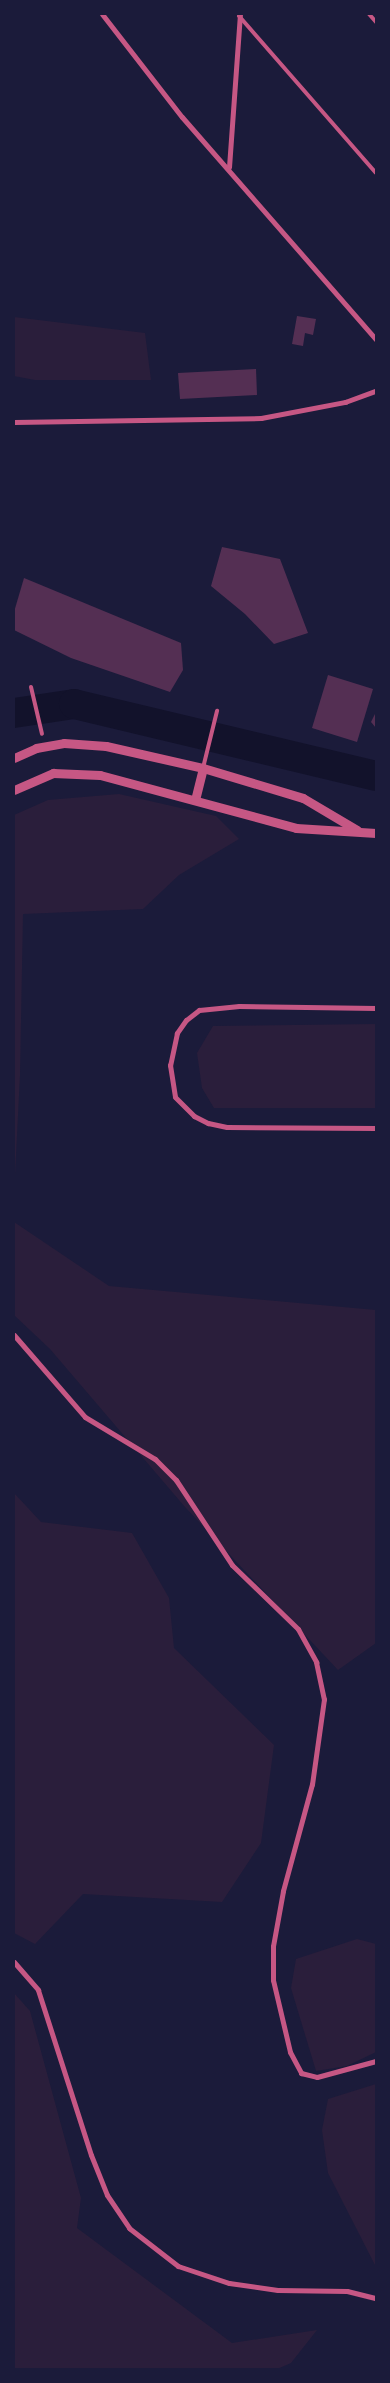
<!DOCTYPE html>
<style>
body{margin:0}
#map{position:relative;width:390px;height:2383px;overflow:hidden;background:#1b1b3a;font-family:"Public Sans",sans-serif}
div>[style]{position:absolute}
.green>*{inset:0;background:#2a1e3b}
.river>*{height:30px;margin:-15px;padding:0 15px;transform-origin:15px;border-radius:15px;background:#12122b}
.building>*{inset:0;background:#542f53}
.service>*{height:4px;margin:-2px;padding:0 2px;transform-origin:2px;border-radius:2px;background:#c65784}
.minor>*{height:5px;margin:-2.5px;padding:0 2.5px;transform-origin:2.5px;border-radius:2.5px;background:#c65784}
.tertiary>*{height:9px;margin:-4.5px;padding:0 4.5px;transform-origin:4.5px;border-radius:4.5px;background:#c65784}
span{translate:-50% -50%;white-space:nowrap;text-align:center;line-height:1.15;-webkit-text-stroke:5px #1b1b3a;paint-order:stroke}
.frame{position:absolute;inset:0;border:15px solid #1b1b3a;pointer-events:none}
</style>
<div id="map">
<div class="green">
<div style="clip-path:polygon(14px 317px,145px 333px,151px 380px,35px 380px,14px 376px)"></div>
<div style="clip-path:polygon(119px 794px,216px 816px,239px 839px,179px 875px,143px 909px,23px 914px,20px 1075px,14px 1195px,14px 815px,48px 800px)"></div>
<div style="clip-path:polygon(376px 1024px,376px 1108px,214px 1108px,202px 1088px,197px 1053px,213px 1026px)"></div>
<div style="clip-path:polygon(14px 1222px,109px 1286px,376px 1310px,376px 1643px,338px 1670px,185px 1507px,50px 1349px,14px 1315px)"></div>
<div style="clip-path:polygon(14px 1493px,41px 1522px,132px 1533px,169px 1598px,174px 1648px,274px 1745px,261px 1843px,222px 1902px,83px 1894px,35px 1944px,14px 1933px)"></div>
<div style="clip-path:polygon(357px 1939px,376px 1944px,376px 2052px,347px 2066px,316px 2071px,291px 1988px,296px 1959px)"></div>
<div style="clip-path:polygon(14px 1993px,30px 2011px,81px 2198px,77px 2228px,232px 2343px,317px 2330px,291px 2363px,277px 2369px,14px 2369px)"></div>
<div style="clip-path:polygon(376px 2084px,376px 2267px,328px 2173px,322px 2130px,328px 2099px)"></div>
</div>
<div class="river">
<div style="left:14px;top:713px;width:61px;rotate:-8.5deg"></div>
<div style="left:74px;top:704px;width:310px;rotate:13.4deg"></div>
</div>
<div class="building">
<div style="clip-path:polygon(297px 316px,316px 319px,313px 335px,305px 333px,303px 346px,292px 344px)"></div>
<div style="clip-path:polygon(256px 369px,257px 395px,180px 399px,178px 373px)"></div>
<div style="clip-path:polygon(222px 547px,280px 559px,308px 633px,274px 644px,245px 614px,211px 586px)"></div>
<div style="clip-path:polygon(24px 578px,181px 643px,183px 670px,170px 692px,71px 658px,14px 630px,14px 612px)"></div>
<div style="clip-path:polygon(328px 675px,373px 689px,357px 742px,312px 728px)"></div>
<div style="clip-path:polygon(376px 712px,376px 728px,371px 722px)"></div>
</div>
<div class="service">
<div style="left:369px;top:14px;width:11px;rotate:49deg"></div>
<div style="left:239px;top:16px;width:208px;rotate:48.9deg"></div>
<div style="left:31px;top:687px;width:48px;rotate:76.8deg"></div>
<div style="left:203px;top:768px;width:59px;rotate:-76.2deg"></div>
</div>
<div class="minor">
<div style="left:102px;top:14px;width:130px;rotate:52.2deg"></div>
<div style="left:182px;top:117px;width:295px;rotate:48.9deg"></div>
<div style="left:229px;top:167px;width:153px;rotate:-85.9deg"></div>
<div style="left:14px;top:422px;width:247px;rotate:-0.9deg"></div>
<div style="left:261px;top:418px;width:86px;rotate:-10.8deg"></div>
<div style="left:345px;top:402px;width:33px;rotate:-20deg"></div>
<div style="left:376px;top:1008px;width:137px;rotate:-179.2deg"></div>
<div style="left:239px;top:1006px;width:40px;rotate:174.3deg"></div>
<div style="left:199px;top:1010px;width:16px;rotate:142deg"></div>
<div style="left:186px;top:1020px;width:16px;rotate:125deg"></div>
<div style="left:177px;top:1033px;width:33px;rotate:102deg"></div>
<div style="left:170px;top:1065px;width:32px;rotate:81deg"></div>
<div style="left:175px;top:1097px;width:27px;rotate:45deg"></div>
<div style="left:194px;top:1116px;width:16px;rotate:27deg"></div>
<div style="left:208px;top:1123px;width:19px;rotate:12deg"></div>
<div style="left:227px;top:1127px;width:149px;rotate:0.4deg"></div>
<div style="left:14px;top:1335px;width:108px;rotate:49.1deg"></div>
<div style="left:85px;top:1417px;width:82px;rotate:31deg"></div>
<div style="left:155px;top:1459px;width:30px;rotate:45deg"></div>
<div style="left:176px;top:1480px;width:102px;rotate:56.6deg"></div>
<div style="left:232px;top:1565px;width:92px;rotate:44.1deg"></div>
<div style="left:298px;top:1629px;width:38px;rotate:61deg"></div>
<div style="left:316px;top:1662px;width:38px;rotate:78deg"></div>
<div style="left:324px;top:1699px;width:86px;rotate:98deg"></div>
<div style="left:312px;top:1784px;width:111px;rotate:105.2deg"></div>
<div style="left:283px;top:1891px;width:56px;rotate:100.3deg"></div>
<div style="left:273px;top:1946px;width:34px;rotate:90deg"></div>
<div style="left:273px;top:1980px;width:74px;rotate:76.7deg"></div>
<div style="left:290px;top:2052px;width:24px;rotate:62deg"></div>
<div style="left:301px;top:2073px;width:16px;rotate:14deg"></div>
<div style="left:317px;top:2077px;width:61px;rotate:-15.2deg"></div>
<div style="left:14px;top:1962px;width:37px;rotate:49deg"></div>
<div style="left:38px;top:1990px;width:173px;rotate:72.2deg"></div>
<div style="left:91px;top:2155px;width:43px;rotate:68.2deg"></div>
<div style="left:107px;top:2195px;width:40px;rotate:56deg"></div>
<div style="left:129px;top:2228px;width:62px;rotate:37.8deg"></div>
<div style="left:178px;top:2266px;width:54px;rotate:18.4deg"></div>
<div style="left:229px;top:2283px;width:49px;rotate:8.1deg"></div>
<div style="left:278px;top:2290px;width:69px;rotate:0.8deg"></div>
<div style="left:347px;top:2291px;width:30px;rotate:14deg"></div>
</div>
<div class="tertiary">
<div style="left:14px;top:758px;width:24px;rotate:-24deg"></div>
<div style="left:36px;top:748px;width:28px;rotate:-10deg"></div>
<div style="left:64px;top:743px;width:42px;rotate:4.1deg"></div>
<div style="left:106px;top:746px;width:99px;rotate:12.8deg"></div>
<div style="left:203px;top:768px;width:104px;rotate:16.7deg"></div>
<div style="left:303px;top:798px;width:63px;rotate:30.7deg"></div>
<div style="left:14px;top:790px;width:43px;rotate:-23.6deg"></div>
<div style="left:53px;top:773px;width:47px;rotate:2.4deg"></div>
<div style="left:100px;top:775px;width:203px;rotate:15.1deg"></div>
<div style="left:296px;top:828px;width:80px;rotate:3.6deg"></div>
<div style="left:195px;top:800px;width:33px;rotate:-76deg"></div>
</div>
<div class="frame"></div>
</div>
